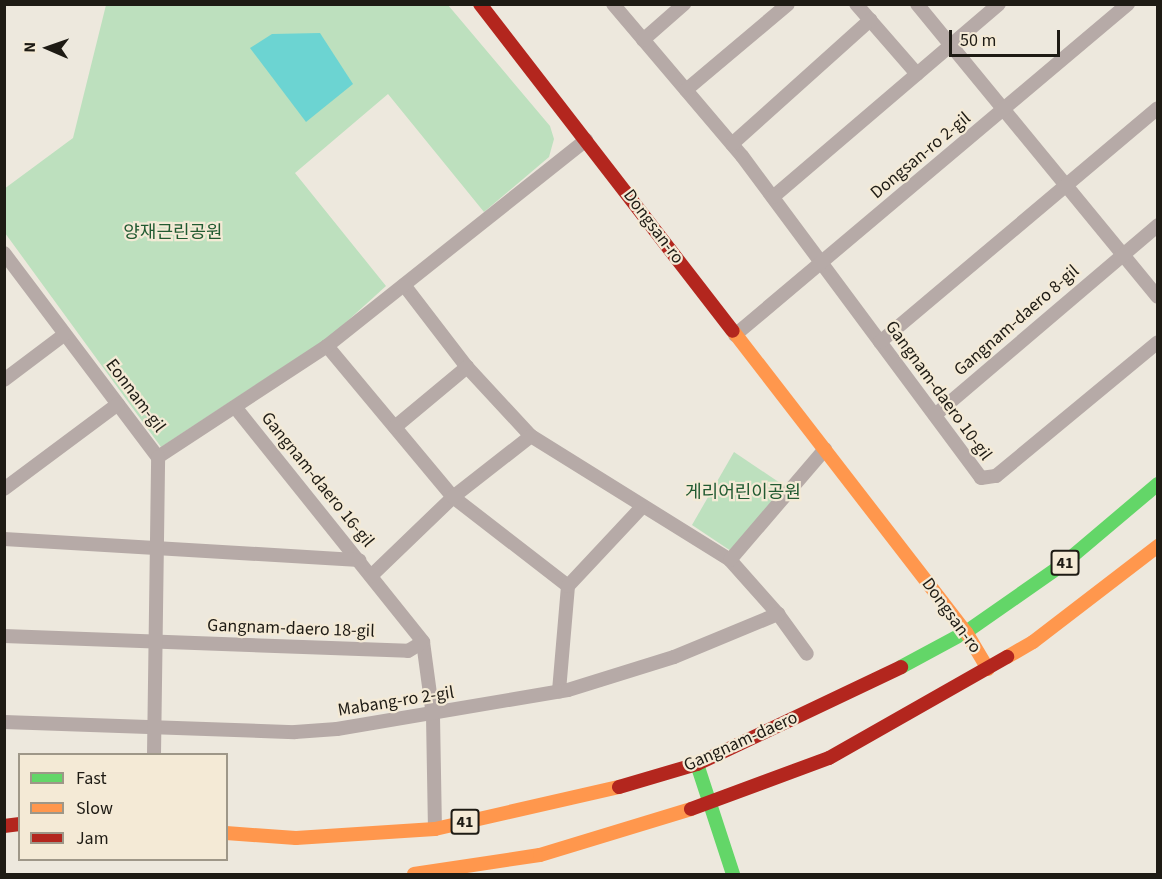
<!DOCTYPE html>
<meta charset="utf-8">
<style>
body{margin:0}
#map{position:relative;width:1162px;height:879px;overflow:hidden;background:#ede8dd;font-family:"Source Sans 3","Noto Sans KR",sans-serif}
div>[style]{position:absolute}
.green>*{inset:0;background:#bde0be}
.water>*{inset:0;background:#6cd4d2}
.street>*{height:14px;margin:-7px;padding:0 7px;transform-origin:7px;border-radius:7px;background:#b6aaa7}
.fast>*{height:14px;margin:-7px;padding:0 7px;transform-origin:7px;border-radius:7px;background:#63d668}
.slow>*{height:14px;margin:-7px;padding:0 7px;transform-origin:7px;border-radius:7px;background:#ff974d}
.jam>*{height:14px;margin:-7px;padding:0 7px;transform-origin:7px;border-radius:7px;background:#b3261e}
span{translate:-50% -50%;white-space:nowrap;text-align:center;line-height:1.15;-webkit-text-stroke:4.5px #f4ead6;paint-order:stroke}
.shield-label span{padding:2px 4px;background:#f4ead6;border:2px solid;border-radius:4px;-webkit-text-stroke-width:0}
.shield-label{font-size:16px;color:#1e1b14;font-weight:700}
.street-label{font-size:18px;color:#1e1b14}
.park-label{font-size:18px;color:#215a31}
.frame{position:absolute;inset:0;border:6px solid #1e1b14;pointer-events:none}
.legend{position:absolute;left:18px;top:753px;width:210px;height:108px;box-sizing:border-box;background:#f4ead6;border:2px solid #9e9788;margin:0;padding:8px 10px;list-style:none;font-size:18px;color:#1e1b14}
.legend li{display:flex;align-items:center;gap:12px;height:30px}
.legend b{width:30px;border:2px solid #9e9788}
.north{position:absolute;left:18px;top:18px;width:60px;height:60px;-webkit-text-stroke:4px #f4ead6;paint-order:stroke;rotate:272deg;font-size:16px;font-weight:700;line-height:24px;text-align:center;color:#1e1b14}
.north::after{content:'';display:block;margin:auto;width:21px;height:27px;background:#1e1b14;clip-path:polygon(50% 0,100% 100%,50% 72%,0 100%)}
.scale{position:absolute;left:949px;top:30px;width:111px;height:27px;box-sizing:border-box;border:3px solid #1e1b14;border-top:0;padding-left:8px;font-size:18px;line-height:21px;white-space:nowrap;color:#1e1b14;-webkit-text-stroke:4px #f4ead6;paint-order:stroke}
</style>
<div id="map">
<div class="green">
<div style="clip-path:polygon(106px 5px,448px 5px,550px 126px,554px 139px,549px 157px,484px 212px,388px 94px,295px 173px,386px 286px,332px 335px,161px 447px,5px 233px,4px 189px,73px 138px)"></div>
<div style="clip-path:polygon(734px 452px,786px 487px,731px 551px,692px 525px)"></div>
</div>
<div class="water">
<div style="clip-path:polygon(320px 33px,353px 84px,306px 122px,250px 48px,272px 34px)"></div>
</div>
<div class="street">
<div style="left:613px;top:4px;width:199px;rotate:49.7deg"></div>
<div style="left:742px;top:156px;width:401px;rotate:53.4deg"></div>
<div style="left:981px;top:478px;width:15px;rotate:-8deg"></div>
<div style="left:996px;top:476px;width:210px;rotate:-39.6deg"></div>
<div style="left:856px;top:4px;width:93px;rotate:48.9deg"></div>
<div style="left:917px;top:4px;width:379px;rotate:50.6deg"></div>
<div style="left:643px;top:40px;width:55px;rotate:-41.3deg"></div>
<div style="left:686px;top:90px;width:133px;rotate:-40.1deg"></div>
<div style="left:732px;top:144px;width:186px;rotate:-41.9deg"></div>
<div style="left:773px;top:197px;width:297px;rotate:-40.5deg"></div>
<div style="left:4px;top:253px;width:256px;rotate:53deg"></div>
<div style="left:404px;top:285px;width:103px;rotate:52.5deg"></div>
<div style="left:467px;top:367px;width:94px;rotate:47.2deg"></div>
<div style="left:531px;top:436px;width:234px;rotate:31.9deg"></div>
<div style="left:730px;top:560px;width:72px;rotate:48.4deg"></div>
<div style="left:778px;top:614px;width:49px;rotate:54.1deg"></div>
<div style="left:735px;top:335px;width:514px;rotate:-40.11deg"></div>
<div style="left:880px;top:342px;width:363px;rotate:-40.1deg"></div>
<div style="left:327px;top:346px;width:197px;rotate:50.2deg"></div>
<div style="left:453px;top:497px;width:145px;rotate:37.7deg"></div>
<div style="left:568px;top:586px;width:106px;rotate:94.9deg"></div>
<div style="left:4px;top:380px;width:76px;rotate:-37deg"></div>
<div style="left:235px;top:407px;width:301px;rotate:51.3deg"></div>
<div style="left:423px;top:642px;width:75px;rotate:82.3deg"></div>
<div style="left:433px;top:716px;width:113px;rotate:89deg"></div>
<div style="left:935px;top:415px;width:293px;rotate:-40.4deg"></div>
<div style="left:395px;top:427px;width:94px;rotate:-39.8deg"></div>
<div style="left:158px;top:457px;width:202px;rotate:-33.3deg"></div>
<div style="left:327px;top:346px;width:331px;rotate:-38.5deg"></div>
<div style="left:4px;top:489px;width:142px;rotate:-36.7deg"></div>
<div style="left:4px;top:539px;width:356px;rotate:3.4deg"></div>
<div style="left:730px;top:560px;width:146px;rotate:-49.4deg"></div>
<div style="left:371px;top:576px;width:114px;rotate:-43.9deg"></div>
<div style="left:453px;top:497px;width:99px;rotate:-38deg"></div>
<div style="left:568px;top:586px;width:108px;rotate:-46.9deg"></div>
<div style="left:4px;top:636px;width:404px;rotate:2.1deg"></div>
<div style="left:408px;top:651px;width:17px;rotate:-31deg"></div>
<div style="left:4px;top:722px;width:291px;rotate:2deg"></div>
<div style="left:295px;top:732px;width:42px;rotate:-4.1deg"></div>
<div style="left:337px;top:729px;width:234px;rotate:-9.6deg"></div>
<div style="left:568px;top:690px;width:111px;rotate:-17.3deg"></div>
<div style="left:674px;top:657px;width:113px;rotate:-22.5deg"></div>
<div style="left:154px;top:754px;width:297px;rotate:-89.2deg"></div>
</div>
<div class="fast">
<div style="left:901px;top:667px;width:74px;rotate:-28.3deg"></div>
<div style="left:966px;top:632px;width:117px;rotate:-34.9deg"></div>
<div style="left:1062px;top:565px;width:126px;rotate:-40.2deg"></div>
<div style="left:697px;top:764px;width:116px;rotate:71.9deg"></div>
</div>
<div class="slow">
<div style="left:733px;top:331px;width:381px;rotate:52.3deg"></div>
<div style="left:966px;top:632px;width:43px;rotate:59.3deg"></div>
<div style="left:1007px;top:657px;width:30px;rotate:-30deg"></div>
<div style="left:1033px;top:642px;width:158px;rotate:-37.5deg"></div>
<div style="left:226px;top:833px;width:70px;rotate:4.1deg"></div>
<div style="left:296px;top:838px;width:139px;rotate:-3.7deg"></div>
<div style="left:435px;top:829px;width:189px;rotate:-12.9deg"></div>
<div style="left:414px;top:874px;width:127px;rotate:-8.6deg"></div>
<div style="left:540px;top:855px;width:158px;rotate:-16.9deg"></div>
</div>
<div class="jam">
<div style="left:480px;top:4px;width:413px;rotate:52.3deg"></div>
<div style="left:619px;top:787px;width:81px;rotate:-16.4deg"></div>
<div style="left:697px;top:764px;width:226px;rotate:-25.4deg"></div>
<div style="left:691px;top:809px;width:147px;rotate:-20.3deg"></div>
<div style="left:829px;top:758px;width:205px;rotate:-29.6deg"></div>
<div style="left:4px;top:826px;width:16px;rotate:-7deg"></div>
</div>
<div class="shield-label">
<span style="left:1065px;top:563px">41</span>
<span style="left:465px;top:822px">41</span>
</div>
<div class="street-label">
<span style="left:921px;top:156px;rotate:-40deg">Dongsan-ro 2-gil</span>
<span style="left:653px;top:227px;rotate:53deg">Dongsan-ro</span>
<span style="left:1017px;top:321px;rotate:-41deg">Gangnam-daero 8-gil</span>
<span style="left:938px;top:391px;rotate:54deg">Gangnam-daero 10-gil</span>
<span style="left:135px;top:396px;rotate:53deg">Eonnam-gil</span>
<span style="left:317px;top:480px;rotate:51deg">Gangnam-daero 16-gil</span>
<span style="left:951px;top:616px;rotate:54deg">Dongsan-ro</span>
<span style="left:291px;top:629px;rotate:2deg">Gangnam-daero 18-gil</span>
<span style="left:396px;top:702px;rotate:-9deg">Mabang-ro 2-gil</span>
<span style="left:741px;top:742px;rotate:-24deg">Gangnam-daero</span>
</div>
<div class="park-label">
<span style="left:173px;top:233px">양재근린공원</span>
<span style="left:743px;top:493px">게리어린이공원</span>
</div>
<div class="frame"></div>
<ul class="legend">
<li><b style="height:8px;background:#63d668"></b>Fast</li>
<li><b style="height:8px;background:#ff974d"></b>Slow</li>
<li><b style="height:8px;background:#b3261e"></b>Jam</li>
</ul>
<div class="north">N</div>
<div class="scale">50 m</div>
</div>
